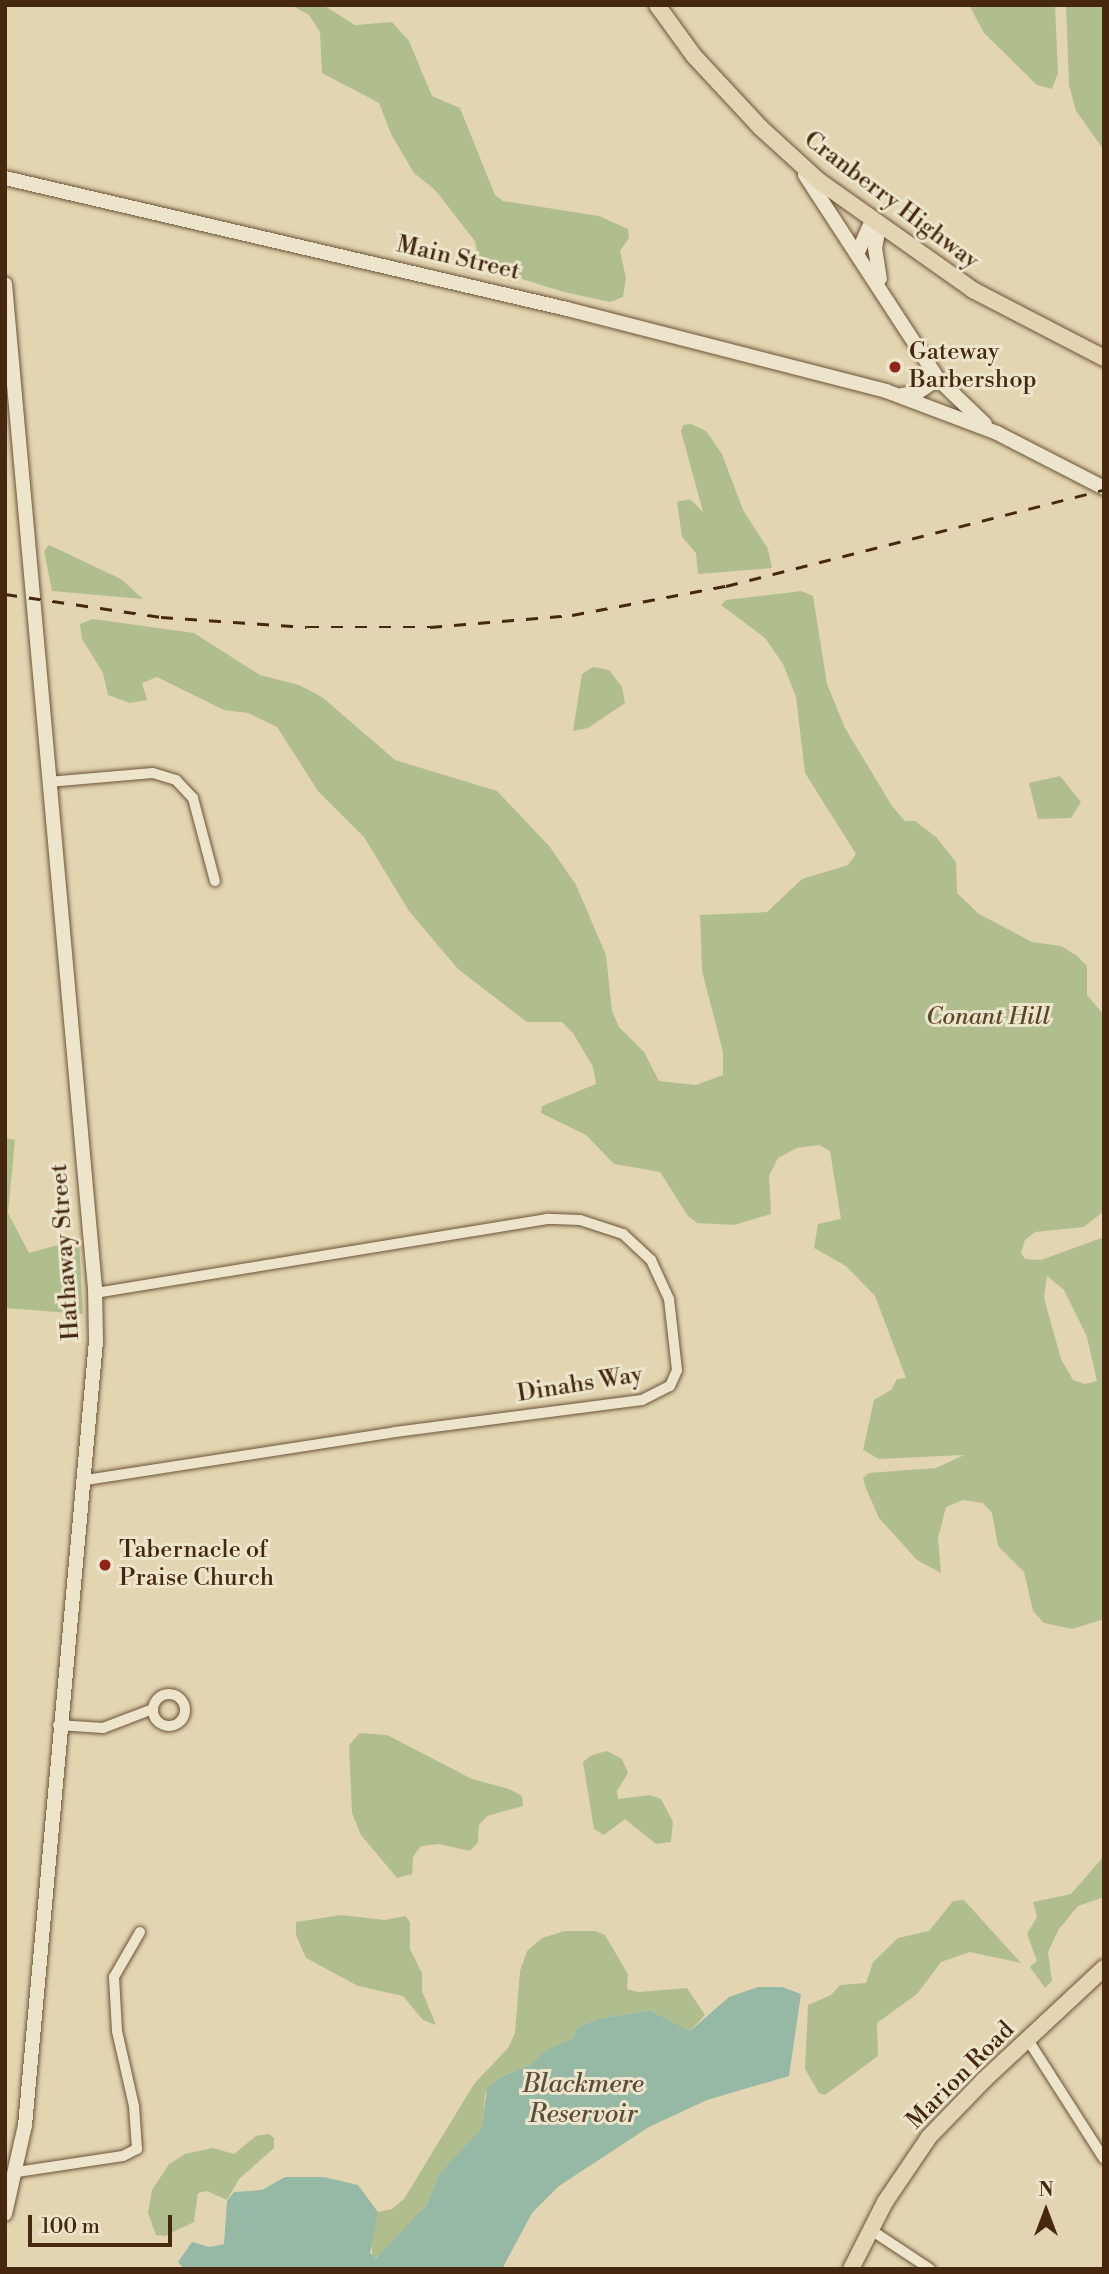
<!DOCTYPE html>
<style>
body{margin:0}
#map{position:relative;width:1109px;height:2274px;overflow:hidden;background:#e3d5b1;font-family:"Libre Bodoni",serif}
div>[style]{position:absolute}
.green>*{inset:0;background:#b0be8e}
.water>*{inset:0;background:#96b9a6}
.roads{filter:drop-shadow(0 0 2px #6d5338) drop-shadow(0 0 2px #6d5338)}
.street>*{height:10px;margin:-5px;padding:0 5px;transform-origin:5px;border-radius:5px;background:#ede4cc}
.street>.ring{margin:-5px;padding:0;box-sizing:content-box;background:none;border:10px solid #ede4cc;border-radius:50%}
.secondary>*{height:14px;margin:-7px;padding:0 7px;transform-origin:7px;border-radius:7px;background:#ede4cc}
.primary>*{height:16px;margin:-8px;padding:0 8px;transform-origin:8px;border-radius:8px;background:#e3d5b1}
.rail>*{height:2.5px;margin-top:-1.25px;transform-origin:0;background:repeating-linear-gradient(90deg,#462810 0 12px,transparent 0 24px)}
.dots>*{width:19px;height:19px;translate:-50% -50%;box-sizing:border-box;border:4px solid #ede4cc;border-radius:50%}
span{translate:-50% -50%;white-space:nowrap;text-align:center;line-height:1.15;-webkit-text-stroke:6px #ede4cc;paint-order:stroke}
.street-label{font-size:24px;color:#462810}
.poi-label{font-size:24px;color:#462810}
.left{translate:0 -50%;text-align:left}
.park-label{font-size:24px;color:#5b4629;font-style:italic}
.water-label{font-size:26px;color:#5a4c36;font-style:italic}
.frame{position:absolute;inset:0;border:7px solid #462810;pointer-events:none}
.north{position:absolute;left:1011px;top:2176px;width:70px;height:70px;-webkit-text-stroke:5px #ede4cc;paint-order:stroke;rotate:0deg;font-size:19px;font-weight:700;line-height:28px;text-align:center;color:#462810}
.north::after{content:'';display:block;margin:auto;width:24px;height:32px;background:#462810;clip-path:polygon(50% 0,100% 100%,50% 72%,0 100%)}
.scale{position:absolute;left:28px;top:2215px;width:144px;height:32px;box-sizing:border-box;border:4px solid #462810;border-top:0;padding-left:9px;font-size:21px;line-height:24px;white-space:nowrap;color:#462810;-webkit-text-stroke:5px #ede4cc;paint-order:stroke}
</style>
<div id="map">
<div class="green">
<div style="clip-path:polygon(291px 5px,323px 5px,355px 25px,392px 22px,409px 41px,432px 96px,460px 108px,495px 195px,503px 201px,599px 216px,628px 229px,629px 238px,620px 251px,626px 278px,623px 297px,610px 302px,564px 292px,480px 266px,475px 241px,435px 190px,414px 173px,391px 134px,379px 103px,322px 73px,320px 32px,309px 15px)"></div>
<div style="clip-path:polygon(969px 5px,1055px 5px,1058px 73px,1052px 89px,1037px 85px,984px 33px)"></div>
<div style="clip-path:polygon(1066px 5px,1104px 5px,1104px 150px,1076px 111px,1069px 85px)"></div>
<div style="clip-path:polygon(691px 424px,706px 431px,722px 454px,743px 510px,768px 549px,772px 568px,698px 574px,696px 553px,682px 537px,677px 502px,690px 499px,703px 512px,681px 431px,683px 425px)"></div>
<div style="clip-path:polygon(49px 545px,121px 579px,143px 599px,52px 591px,44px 551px)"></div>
<div style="clip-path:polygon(evenodd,801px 591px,813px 596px,827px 684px,845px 728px,892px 806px,905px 821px,915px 821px,936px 837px,956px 862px,957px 893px,979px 914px,1032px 942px,1061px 946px,1076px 955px,1087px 966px,1087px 995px,1104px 1015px,1104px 1211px,1084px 1227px,1035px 1232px,1025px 1240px,1021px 1253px,1025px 1259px,1041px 1260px,1104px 1237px,1104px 1619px,1072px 1629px,1044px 1623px,1033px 1611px,1024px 1572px,998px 1546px,992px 1513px,983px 1503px,963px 1500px,946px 1507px,938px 1538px,941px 1573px,917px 1560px,879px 1518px,865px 1486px,863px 1478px,869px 1473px,936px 1468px,964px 1455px,879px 1459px,863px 1450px,874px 1400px,891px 1390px,897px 1379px,906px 1378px,875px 1296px,846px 1266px,814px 1248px,818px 1224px,841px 1219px,830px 1151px,819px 1145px,797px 1148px,778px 1158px,769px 1176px,771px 1214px,734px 1225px,697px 1223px,688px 1216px,660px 1172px,614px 1164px,586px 1135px,541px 1113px,542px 1106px,596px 1084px,593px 1067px,573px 1033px,562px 1022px,527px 1022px,458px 969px,409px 911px,364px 837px,318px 791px,277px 727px,248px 713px,224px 710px,157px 677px,142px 683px,147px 700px,130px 703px,108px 695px,103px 673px,82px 639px,80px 624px,93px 619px,194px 633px,260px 675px,299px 685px,322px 697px,395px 760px,497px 791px,550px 847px,576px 885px,606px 955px,612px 1011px,619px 1027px,644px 1052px,659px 1081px,696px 1085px,723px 1075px,723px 1052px,702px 971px,700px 915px,767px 912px,802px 879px,848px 865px,856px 854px,805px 773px,796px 697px,783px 664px,765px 638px,721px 605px,726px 600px,801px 591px,1047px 1276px,1064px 1290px,1087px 1337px,1097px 1381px,1085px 1384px,1073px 1380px,1061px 1359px,1044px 1298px,1047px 1276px)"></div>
<div style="clip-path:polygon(593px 667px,609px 670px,622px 687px,625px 703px,588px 728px,573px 731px,582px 674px)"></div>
<div style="clip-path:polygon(1060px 776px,1081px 802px,1071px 818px,1038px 819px,1029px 783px)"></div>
<div style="clip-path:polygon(5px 1138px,15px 1140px,8px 1213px,29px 1253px,79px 1239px,83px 1314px,5px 1308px)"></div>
<div style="clip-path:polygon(360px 1733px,387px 1735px,472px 1779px,509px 1789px,522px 1796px,523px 1806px,487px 1816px,479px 1825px,478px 1842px,470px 1851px,439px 1844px,421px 1846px,413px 1857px,412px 1874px,397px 1878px,361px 1835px,352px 1813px,349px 1745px)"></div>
<div style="clip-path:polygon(607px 1751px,622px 1759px,628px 1773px,617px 1791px,618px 1799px,650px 1795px,661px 1799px,673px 1822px,671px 1842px,656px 1844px,625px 1819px,604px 1835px,594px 1829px,583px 1762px,592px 1755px)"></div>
<div style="clip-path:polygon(1104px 1856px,1104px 1897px,1078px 1906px,1059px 1929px,1048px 1952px,1052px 1981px,1045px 1988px,1030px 1967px,1037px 1961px,1027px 1934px,1037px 1917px,1033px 1902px,1071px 1894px)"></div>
<div style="clip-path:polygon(964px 1900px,1021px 1963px,970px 1952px,941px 1962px,917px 1994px,877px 2023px,878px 2056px,825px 2095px,819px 2093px,805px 2069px,808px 2005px,831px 1995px,840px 1985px,866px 1983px,873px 1962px,898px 1938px,929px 1931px,953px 1901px)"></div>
<div style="clip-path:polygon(341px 1915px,385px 1920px,405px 1916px,410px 1922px,410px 1949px,422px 1973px,422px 1991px,436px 2025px,423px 2020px,403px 1996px,358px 1986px,306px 1958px,296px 1935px,296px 1922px)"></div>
<div style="clip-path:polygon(565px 1931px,595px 1931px,605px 1935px,628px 1974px,627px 1989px,638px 1992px,687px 1988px,705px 2015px,690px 2031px,649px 2010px,599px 2019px,578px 2027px,572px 2039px,549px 2049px,530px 2065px,501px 2077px,485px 2094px,483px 2128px,439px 2174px,426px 2206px,383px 2254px,373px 2258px,371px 2244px,378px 2212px,392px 2209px,404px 2199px,474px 2084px,508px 2048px,515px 2033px,520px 1971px,527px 1951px,542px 1938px)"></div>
<div style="clip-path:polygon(269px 2134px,274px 2138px,274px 2148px,239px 2179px,227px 2200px,207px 2191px,198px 2193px,194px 2222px,165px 2236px,156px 2235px,148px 2213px,152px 2190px,169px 2164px,185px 2154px,213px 2148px,234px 2154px,256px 2136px)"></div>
</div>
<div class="water">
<div style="clip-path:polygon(782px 1987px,801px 1994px,789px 2076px,707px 2100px,649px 2127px,559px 2186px,532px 2213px,502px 2269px,184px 2269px,178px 2262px,192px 2242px,210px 2247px,224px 2244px,227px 2201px,234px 2192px,262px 2190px,285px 2177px,324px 2177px,358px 2185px,378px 2212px,370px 2253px,376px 2258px,426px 2206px,439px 2174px,482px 2128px,487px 2088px,501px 2077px,530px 2065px,548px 2049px,572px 2039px,578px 2027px,599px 2019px,649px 2010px,690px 2031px,729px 1997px,758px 1987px)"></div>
</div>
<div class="roads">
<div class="street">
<div style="left:48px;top:782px;width:105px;rotate:-4.9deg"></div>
<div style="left:153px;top:773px;width:24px;rotate:17deg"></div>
<div style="left:176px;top:780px;width:25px;rotate:47deg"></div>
<div style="left:193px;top:798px;width:86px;rotate:75.2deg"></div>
<div style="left:86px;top:1480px;width:313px;rotate:-8.8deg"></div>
<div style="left:395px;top:1432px;width:249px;rotate:-7.4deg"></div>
<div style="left:642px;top:1400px;width:31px;rotate:-27deg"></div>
<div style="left:670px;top:1386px;width:17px;rotate:-66deg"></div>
<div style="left:677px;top:1370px;width:71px;rotate:-96.4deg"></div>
<div style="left:669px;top:1299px;width:43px;rotate:-114.8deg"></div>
<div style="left:651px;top:1260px;width:38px;rotate:-137deg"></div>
<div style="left:623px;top:1234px;width:45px;rotate:-162deg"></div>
<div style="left:580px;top:1220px;width:33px;rotate:-178deg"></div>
<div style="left:547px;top:1219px;width:458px;rotate:170.7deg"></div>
<div class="ring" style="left:153px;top:1694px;width:22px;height:22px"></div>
<div style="left:58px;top:1725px;width:45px;rotate:3.8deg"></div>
<div style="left:103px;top:1728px;width:53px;rotate:-20.8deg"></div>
<div style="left:1028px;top:2040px;width:141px;rotate:57.4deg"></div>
<div style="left:17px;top:2172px;width:107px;rotate:-8.6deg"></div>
<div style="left:123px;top:2156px;width:16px;rotate:-27deg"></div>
<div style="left:137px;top:2149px;width:43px;rotate:-94deg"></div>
<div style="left:134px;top:2106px;width:77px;rotate:-102.8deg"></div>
<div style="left:117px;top:2031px;width:54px;rotate:-93.2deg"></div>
<div style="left:114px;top:1977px;width:52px;rotate:-60deg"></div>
<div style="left:871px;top:2230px;width:71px;rotate:33.5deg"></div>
</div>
<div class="secondary">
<div style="left:805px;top:175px;width:244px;rotate:56.9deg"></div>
<div style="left:938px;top:379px;width:65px;rotate:43.8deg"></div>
<div style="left:5px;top:178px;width:577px;rotate:13.12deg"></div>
<div style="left:567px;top:309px;width:329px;rotate:14.4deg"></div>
<div style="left:886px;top:391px;width:119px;rotate:20.7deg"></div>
<div style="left:997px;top:433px;width:120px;rotate:27.2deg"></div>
<div style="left:879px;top:226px;width:22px;rotate:100deg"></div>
<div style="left:875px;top:248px;width:31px;rotate:81deg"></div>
<div style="left:858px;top:252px;width:34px;rotate:-66deg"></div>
<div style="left:5px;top:284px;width:1008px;rotate:84.88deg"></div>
<div style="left:95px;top:1288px;width:53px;rotate:88.9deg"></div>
<div style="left:96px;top:1341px;width:787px;rotate:95.17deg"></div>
<div style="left:25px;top:2125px;width:91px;rotate:102.7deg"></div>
<div style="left:902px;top:395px;width:15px;rotate:-8deg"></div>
<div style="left:917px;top:393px;width:25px;rotate:-34deg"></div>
</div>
<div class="primary">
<div style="left:657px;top:5px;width:63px;rotate:54deg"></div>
<div style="left:694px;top:56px;width:98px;rotate:47.1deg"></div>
<div style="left:761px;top:128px;width:79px;rotate:42.4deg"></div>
<div style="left:819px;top:181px;width:189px;rotate:35.3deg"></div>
<div style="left:973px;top:290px;width:148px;rotate:27.4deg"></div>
<div style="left:851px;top:2269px;width:75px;rotate:-63.1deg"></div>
<div style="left:885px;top:2202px;width:78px;rotate:-55.9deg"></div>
<div style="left:929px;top:2137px;width:79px;rotate:-46deg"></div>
<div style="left:984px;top:2080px;width:164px;rotate:-43deg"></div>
</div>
</div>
<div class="rail">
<div style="left:5px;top:594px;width:158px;rotate:8.4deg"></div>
<div style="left:161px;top:617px;width:146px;rotate:3.9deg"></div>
<div style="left:307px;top:627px;width:123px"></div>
<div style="left:430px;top:627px;width:143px;rotate:-4.8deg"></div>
<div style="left:572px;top:615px;width:157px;rotate:-10.7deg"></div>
<div style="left:726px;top:586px;width:390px;rotate:-14.3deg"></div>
</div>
<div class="dots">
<div style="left:895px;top:367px;background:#8f2418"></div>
<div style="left:105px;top:1565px;background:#8f2418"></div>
</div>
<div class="street-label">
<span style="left:891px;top:201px;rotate:37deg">Cranberry Highway</span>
<span style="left:458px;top:259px;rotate:13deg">Main Street</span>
<span style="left:66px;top:1252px;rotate:-94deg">Hathaway Street</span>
<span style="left:580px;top:1385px;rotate:-9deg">Dinahs Way</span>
<span style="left:961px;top:2076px;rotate:-45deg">Marion Road</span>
</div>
<div class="poi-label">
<span class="left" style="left:909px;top:367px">Gateway<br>Barbershop</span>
<span class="left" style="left:119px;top:1565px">Tabernacle of<br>Praise Church</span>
</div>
<div class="park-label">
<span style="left:988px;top:1018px">Conant Hill</span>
</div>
<div class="water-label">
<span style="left:583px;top:2100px">Blackmere<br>Reservoir</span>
</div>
<div class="frame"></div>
<div class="north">N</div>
<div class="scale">100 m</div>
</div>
